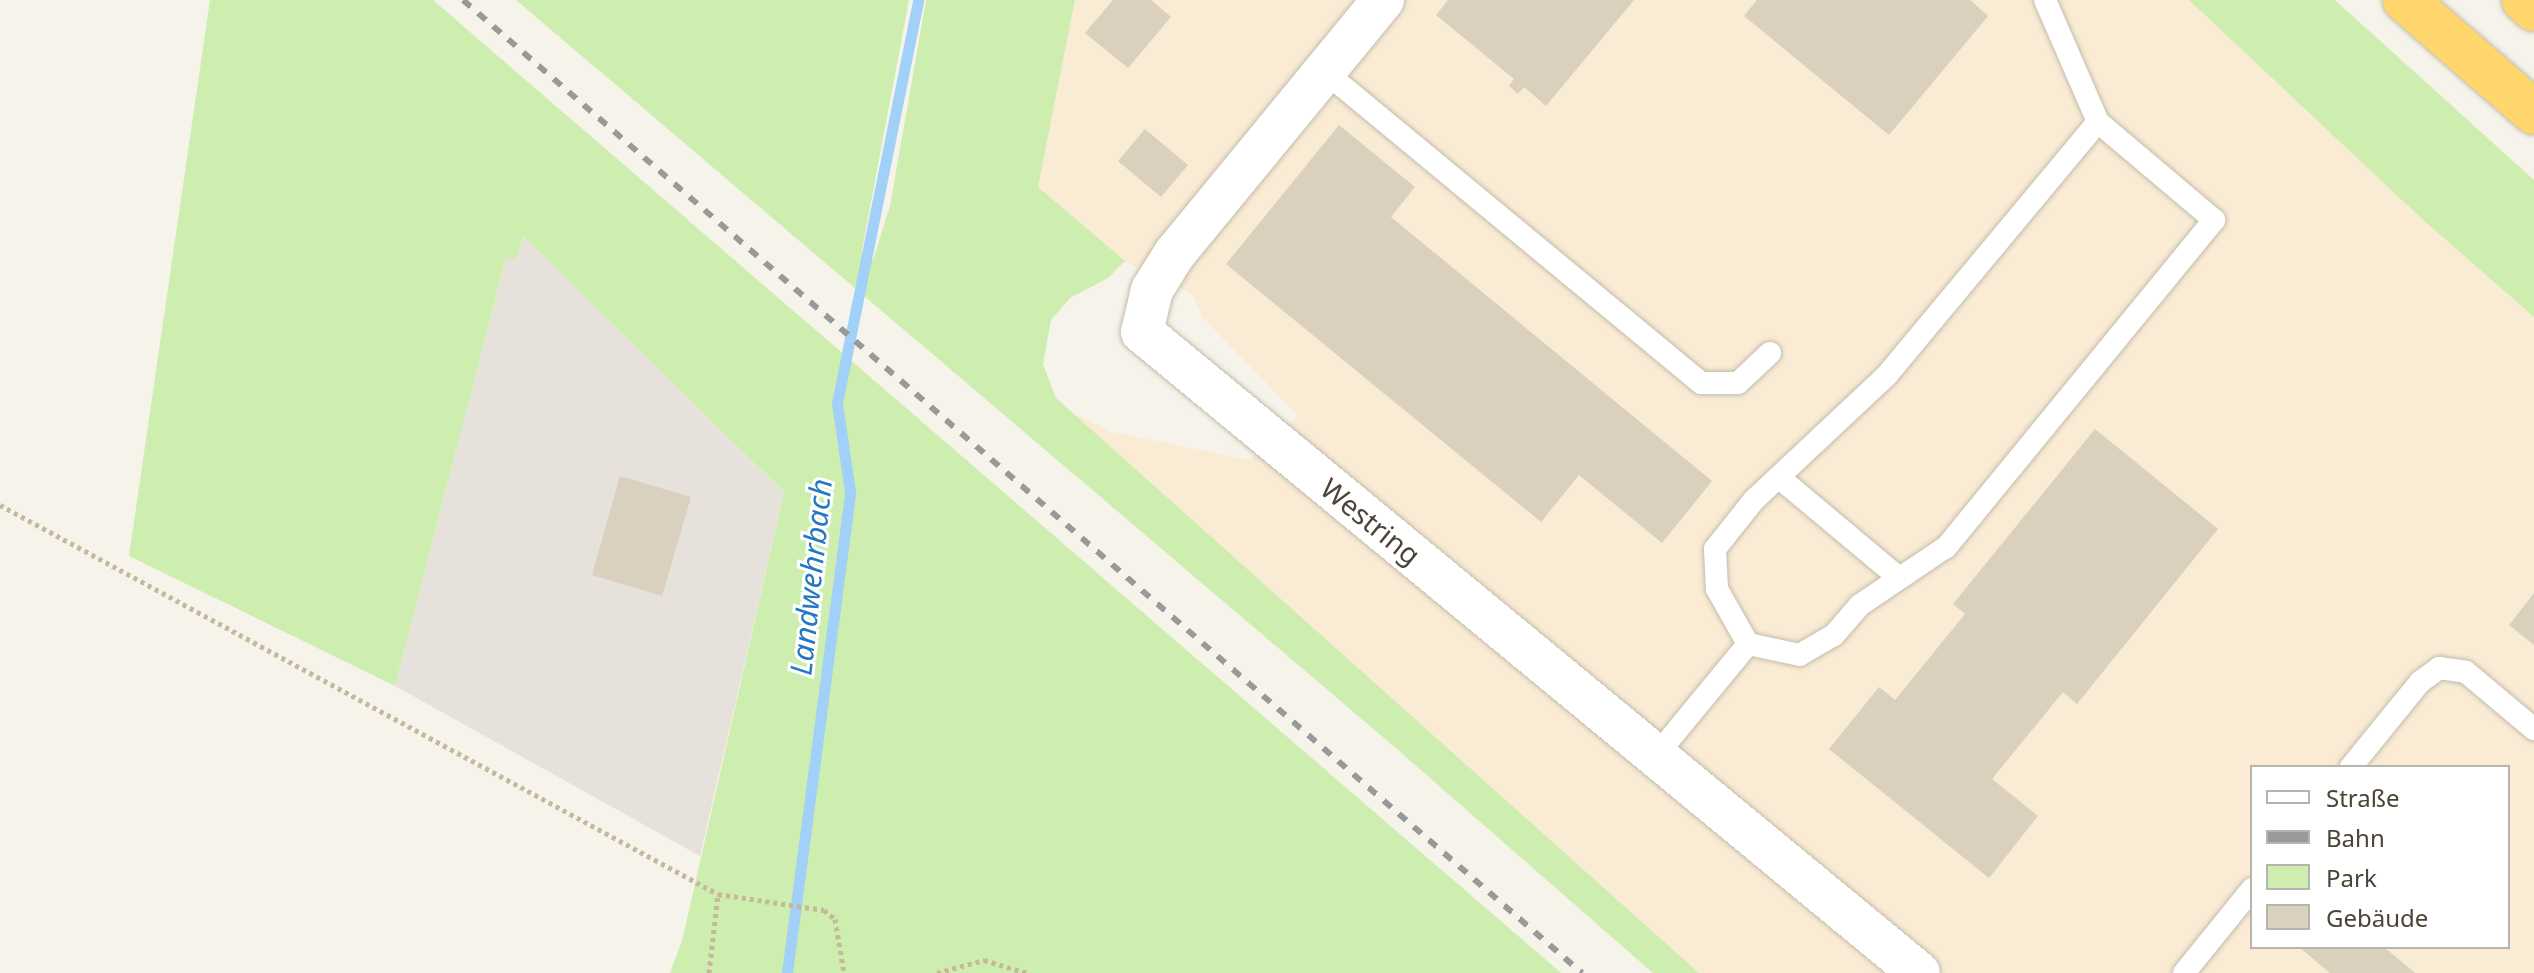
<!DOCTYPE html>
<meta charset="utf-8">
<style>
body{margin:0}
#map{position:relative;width:2534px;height:973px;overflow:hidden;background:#f6f3ea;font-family:"Noto Sans",sans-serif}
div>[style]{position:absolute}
.commercial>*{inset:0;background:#f9ebd4}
.industrial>*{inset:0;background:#e6e2db}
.green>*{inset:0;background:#ceeeaf}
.stream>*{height:11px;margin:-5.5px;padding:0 5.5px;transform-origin:5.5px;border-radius:5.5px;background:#a1d0f8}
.building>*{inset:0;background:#d9d0be}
.path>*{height:5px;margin-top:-2.5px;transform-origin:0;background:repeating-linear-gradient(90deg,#c6b99b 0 4px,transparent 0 8px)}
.roads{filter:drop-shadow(0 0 2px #c3bcab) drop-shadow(0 0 2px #c3bcab)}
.service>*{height:22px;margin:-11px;padding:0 11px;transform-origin:11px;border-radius:11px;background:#fff}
.minor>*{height:42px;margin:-21px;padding:0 21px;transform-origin:21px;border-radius:21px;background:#fff}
.motorway>*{height:44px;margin:-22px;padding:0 22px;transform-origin:22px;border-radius:22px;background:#ffd66c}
.rail>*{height:6px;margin-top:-3px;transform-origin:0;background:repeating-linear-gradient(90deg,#999 0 10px,transparent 0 20px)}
span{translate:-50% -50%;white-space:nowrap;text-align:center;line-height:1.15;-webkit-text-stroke:6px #fff;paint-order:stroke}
.street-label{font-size:28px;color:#4b4437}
.water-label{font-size:30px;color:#2477c3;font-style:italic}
.legend{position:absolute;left:2250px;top:765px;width:260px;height:184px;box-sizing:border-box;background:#fff;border:2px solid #b7b4af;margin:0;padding:10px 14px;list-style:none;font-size:24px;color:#4b4437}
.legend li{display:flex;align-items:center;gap:16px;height:40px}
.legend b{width:40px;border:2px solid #b7b4af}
</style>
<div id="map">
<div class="commercial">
<div style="clip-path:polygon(evenodd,1075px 0,2189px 0,2422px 219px,2534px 317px,2534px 973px,1699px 973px,1067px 410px,1112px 432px,1250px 460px,1299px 416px,1204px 319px,1192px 294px,1125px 261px,1038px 188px,1075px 0,2252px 767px,2508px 767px,2508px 947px,2252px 947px,2252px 767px)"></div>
</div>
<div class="industrial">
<div style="clip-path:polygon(522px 235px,784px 492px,700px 856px,395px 686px,506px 258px)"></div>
</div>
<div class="green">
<div style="clip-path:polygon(210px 0,433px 0,1561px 973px,670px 973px,682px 941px,784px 492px,523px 236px,516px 259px,506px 258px,395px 686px,129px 556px)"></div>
<div style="clip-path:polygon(516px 0,909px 0,862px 250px,873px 260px,890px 206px,926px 0,1075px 0,1038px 187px,1125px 261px,1108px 278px,1070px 298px,1051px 320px,1043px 364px,1056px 398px,1699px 973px,1653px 973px,1390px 743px)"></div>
<div style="clip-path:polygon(2189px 0,2335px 0,2534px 180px,2534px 317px,2422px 219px)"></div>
</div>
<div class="stream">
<div style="left:787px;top:973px;width:485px;rotate:-82.5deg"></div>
<div style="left:850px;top:492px;width:90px;rotate:-98.3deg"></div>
<div style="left:837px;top:403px;width:411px;rotate:-78.6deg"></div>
</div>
<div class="building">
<div style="clip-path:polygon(1113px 0,1151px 0,1171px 17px,1128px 68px,1085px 33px)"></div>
<div style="clip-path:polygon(1448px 0,1634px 0,1546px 106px,1524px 87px,1518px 94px,1509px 86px,1514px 79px,1436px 15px)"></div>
<div style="clip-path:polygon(1757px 0,1970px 0,1988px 16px,1889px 135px,1744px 16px)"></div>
<div style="clip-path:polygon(1339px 125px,1415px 187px,1391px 217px,1712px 481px,1662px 543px,1579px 475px,1541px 522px,1226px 264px)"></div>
<div style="clip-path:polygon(1145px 129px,1188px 165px,1161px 197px,1118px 161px)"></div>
<div style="clip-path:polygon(2095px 429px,2218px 529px,2077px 704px,2063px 692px,1992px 779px,2038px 816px,1989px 878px,1829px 749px,1879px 687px,1895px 700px,1965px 614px,1953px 604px)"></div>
<div style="clip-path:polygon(620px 476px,691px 497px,662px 596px,592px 575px)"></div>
<div style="clip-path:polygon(2534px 593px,2534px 645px,2509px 625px)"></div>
<div style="clip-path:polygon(2299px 947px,2384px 947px,2415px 973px,2330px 973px)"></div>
</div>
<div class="path">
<div style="left:0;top:505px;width:817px;rotate:28.45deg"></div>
<div style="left:718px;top:894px;width:107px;rotate:8.6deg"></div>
<div style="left:824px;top:910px;width:14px;rotate:39deg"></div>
<div style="left:835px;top:919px;width:55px;rotate:80.5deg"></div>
<div style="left:709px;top:973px;width:80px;rotate:-83.5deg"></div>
<div style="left:937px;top:973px;width:49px;rotate:-15.5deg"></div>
<div style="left:984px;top:960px;width:45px;rotate:16.8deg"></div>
</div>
<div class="roads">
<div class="service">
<div style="left:2045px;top:0;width:133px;rotate:66.5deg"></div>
<div style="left:1324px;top:71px;width:489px;rotate:39.6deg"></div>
<div style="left:1701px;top:383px;width:37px"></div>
<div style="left:1738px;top:383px;width:44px;rotate:-43.2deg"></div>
<div style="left:2098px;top:122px;width:152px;rotate:40.2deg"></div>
<div style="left:2214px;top:220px;width:423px;rotate:129.3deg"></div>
<div style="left:1946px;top:547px;width:104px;rotate:146deg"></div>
<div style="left:1860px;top:605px;width:40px;rotate:131deg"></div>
<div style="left:1834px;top:635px;width:39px;rotate:150deg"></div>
<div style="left:1800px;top:655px;width:53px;rotate:-168.1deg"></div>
<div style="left:1748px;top:644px;width:63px;rotate:-119.4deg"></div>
<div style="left:1717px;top:589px;width:40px;rotate:-92.9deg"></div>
<div style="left:1715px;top:549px;width:63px;rotate:-51.5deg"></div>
<div style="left:1754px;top:500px;width:183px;rotate:-43.2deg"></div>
<div style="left:1887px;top:375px;width:329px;rotate:-50.2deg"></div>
<div style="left:1782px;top:480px;width:151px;rotate:39.9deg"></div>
<div style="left:1655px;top:757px;width:146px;rotate:-50.5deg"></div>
<div style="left:2351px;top:767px;width:109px;rotate:-50.9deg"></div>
<div style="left:2420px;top:682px;width:24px;rotate:-36deg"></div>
<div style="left:2439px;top:668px;width:27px;rotate:8deg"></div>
<div style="left:2466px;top:672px;width:89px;rotate:40deg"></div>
<div style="left:2184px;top:973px;width:108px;rotate:-51deg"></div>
</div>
<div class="minor">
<div style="left:1383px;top:0;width:328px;rotate:129.4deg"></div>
<div style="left:1175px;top:253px;width:44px;rotate:121.9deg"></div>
<div style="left:1152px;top:290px;width:43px;rotate:103.4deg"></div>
<div style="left:1142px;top:332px;width:1007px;rotate:39.52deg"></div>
</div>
<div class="motorway">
<div style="left:2405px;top:0;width:171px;rotate:41deg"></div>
<div style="left:2524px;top:0;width:13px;rotate:42deg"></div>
</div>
</div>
<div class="rail">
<div style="left:463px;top:0;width:1483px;rotate:41.01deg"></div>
</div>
<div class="street-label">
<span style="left:1371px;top:521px;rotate:39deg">Westring</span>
</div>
<div class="water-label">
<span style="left:811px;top:577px;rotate:-84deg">Landwehrbach</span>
</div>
<ul class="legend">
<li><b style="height:10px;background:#fff"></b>Straße</li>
<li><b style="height:10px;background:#999"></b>Bahn</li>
<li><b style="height:22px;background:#ceeeaf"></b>Park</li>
<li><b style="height:22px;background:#d9d0be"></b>Gebäude</li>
</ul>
</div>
